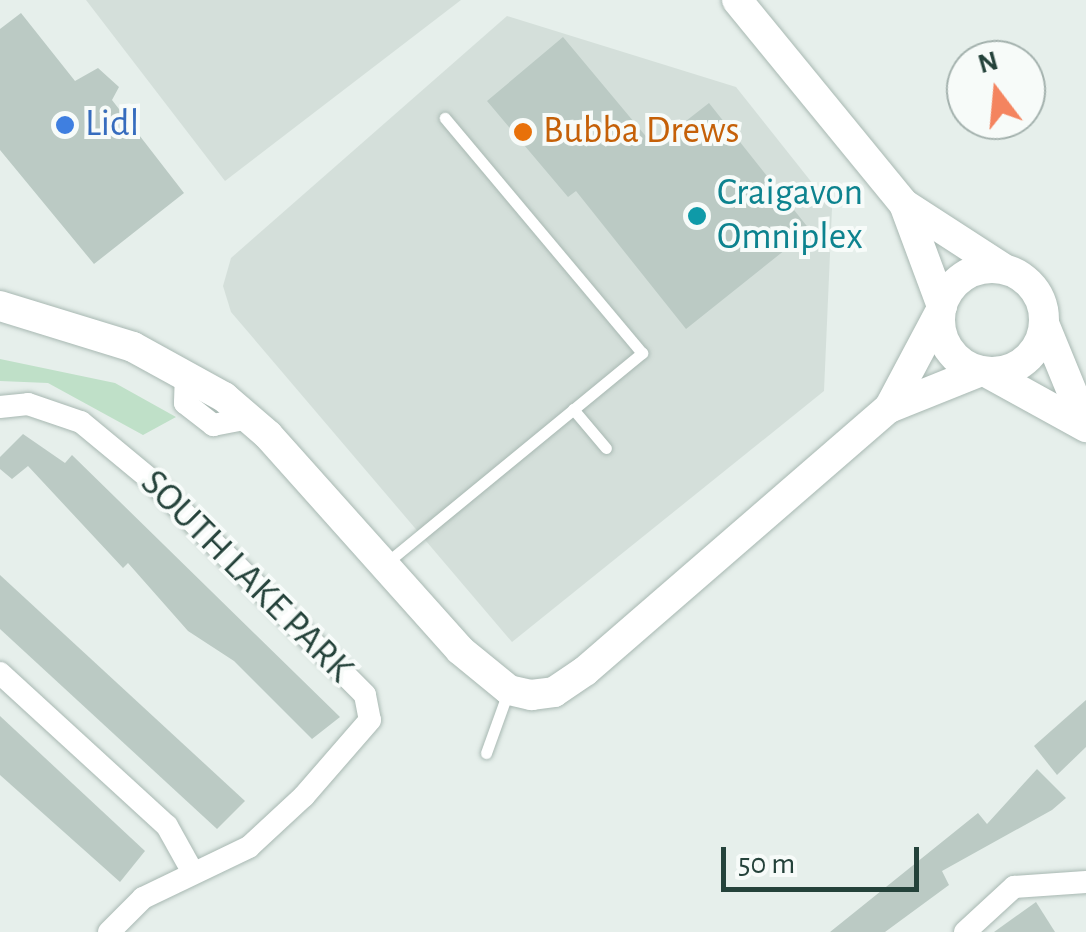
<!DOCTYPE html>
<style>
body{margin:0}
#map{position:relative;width:1086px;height:932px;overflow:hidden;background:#e6efeb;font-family:"Alegreya Sans",sans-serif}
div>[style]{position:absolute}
.built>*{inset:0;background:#d4dfda}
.green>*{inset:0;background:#bfe0c8}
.building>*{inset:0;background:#bbcac4}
.roads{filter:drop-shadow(0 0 2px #a8b8b2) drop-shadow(0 0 2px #a8b8b2)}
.lane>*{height:11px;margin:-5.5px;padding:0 5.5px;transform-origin:5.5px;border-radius:5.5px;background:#fff}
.street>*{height:22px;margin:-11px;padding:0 11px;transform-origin:11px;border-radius:11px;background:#fff}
.secondary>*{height:30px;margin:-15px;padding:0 15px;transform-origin:15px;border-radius:15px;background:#fff}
.secondary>.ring{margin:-15px;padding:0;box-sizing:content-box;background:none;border:30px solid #fff;border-radius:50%}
.dots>*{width:28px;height:28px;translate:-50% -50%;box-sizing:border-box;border:5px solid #f7fbf9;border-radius:50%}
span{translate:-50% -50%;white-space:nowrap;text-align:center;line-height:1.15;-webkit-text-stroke:8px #f7fbf9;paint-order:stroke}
.shop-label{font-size:38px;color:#366cbe}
.left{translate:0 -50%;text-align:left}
.food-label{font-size:38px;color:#c56008}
.culture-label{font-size:38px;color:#0d838f}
.street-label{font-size:38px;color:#24423a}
.north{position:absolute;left:946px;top:40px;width:100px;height:100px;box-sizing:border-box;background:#f7fbf9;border:2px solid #a3b1ad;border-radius:50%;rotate:344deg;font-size:28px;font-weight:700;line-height:40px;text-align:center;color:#24423a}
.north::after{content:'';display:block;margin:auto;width:35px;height:45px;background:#f4845f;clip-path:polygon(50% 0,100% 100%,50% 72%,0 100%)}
.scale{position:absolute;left:721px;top:847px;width:198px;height:45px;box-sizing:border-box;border:5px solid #24423a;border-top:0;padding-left:12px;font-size:30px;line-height:35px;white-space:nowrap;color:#24423a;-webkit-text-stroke:8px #f7fbf9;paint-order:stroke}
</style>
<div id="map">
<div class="built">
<div style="clip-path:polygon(86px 0,461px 0,225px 181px)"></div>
<div style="clip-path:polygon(507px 16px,736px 87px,832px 208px,824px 391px,512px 642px,231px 312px,223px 286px,231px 258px)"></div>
</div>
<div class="green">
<div style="clip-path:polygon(0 359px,115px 383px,176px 417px,143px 435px,48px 383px,0 381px)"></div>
</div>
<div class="building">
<div style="clip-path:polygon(21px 13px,75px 81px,98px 68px,119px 87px,112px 100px,184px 193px,94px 264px,0 150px,0 29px)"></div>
<div style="clip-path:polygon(563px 37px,654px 146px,709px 103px,810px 230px,686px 329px,576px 191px,568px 197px,487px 101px)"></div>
<div style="clip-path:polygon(23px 434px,65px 463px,72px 455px,340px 717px,312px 739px,234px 661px,188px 631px,128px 563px,123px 568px,28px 466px,12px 479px,0 469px,0 457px)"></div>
<div style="clip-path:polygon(0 575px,245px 801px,217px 829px,0 629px)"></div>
<div style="clip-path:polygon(1086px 700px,1086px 747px,1057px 775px,1034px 746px)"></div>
<div style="clip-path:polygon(0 716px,145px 851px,120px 882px,0 775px)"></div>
<div style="clip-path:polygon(1037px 769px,1066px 798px,1052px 810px,942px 871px,949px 885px,885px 932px,830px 932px,978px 813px,987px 824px)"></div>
<div style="clip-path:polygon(1036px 902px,1055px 932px,994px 932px)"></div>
</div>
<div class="roads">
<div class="lane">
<div style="left:573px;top:409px;width:51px;rotate:49.8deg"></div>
<div style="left:385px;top:564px;width:333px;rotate:-39.4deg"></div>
<div style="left:642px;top:353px;width:307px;rotate:-130deg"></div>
<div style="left:486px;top:753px;width:65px;rotate:-70.2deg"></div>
</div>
<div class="street">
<div style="left:186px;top:373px;width:30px;rotate:92deg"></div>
<div style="left:185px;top:403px;width:36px;rotate:38deg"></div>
<div style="left:213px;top:425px;width:37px;rotate:-11deg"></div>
<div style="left:0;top:407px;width:28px;rotate:-6deg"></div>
<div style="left:28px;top:404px;width:56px;rotate:18.8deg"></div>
<div style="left:81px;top:422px;width:91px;rotate:39.6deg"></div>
<div style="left:151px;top:480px;width:303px;rotate:45.1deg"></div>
<div style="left:365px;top:695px;width:25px;rotate:79deg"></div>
<div style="left:370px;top:720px;width:101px;rotate:131deg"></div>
<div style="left:304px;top:796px;width:75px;rotate:137.2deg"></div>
<div style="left:249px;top:847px;width:118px;rotate:154.3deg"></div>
<div style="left:143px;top:898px;width:48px;rotate:135deg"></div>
<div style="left:0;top:673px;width:226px;rotate:42.5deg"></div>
<div style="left:167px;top:826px;width:51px;rotate:60.9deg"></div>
<div style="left:965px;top:932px;width:67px;rotate:-42.6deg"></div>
<div style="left:1014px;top:887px;width:72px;rotate:-4deg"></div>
</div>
<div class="secondary">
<div style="left:737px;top:0;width:264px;rotate:50.7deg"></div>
<div style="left:904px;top:204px;width:116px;rotate:33deg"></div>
<div style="left:904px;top:204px;width:109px;rotate:69.6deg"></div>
<div class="ring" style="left:940px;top:268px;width:74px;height:74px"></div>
<div style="left:0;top:306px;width:139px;rotate:17.1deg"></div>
<div style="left:133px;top:347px;width:104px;rotate:28.8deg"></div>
<div style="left:224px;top:397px;width:58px;rotate:40.8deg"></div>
<div style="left:268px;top:435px;width:288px;rotate:48.2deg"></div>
<div style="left:460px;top:650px;width:63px;rotate:39.2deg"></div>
<div style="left:509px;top:690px;width:23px;rotate:13deg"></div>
<div style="left:531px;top:695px;width:23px;rotate:-7deg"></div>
<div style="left:554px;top:692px;width:37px;rotate:-34deg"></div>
<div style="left:585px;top:671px;width:402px;rotate:-40.9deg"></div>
<div style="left:889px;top:408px;width:99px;rotate:-21.9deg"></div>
<div style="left:1045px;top:326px;width:108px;rotate:67.7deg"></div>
<div style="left:988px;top:373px;width:112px;rotate:28.9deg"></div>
<div style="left:889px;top:408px;width:106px;rotate:-62deg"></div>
</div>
</div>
<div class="dots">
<div style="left:65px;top:125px;background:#3f7fe0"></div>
<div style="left:523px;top:132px;background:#e8710a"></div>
<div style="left:697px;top:216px;background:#0f9aa8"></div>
</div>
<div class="shop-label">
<span class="left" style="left:85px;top:125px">Lidl</span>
</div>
<div class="food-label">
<span class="left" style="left:543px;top:132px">Bubba Drews</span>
</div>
<div class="culture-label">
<span class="left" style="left:717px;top:216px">Craigavon<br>Omniplex</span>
</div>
<div class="street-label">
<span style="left:246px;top:577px;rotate:45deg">SOUTH LAKE PARK</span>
</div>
<div class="north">N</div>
<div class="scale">50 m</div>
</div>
